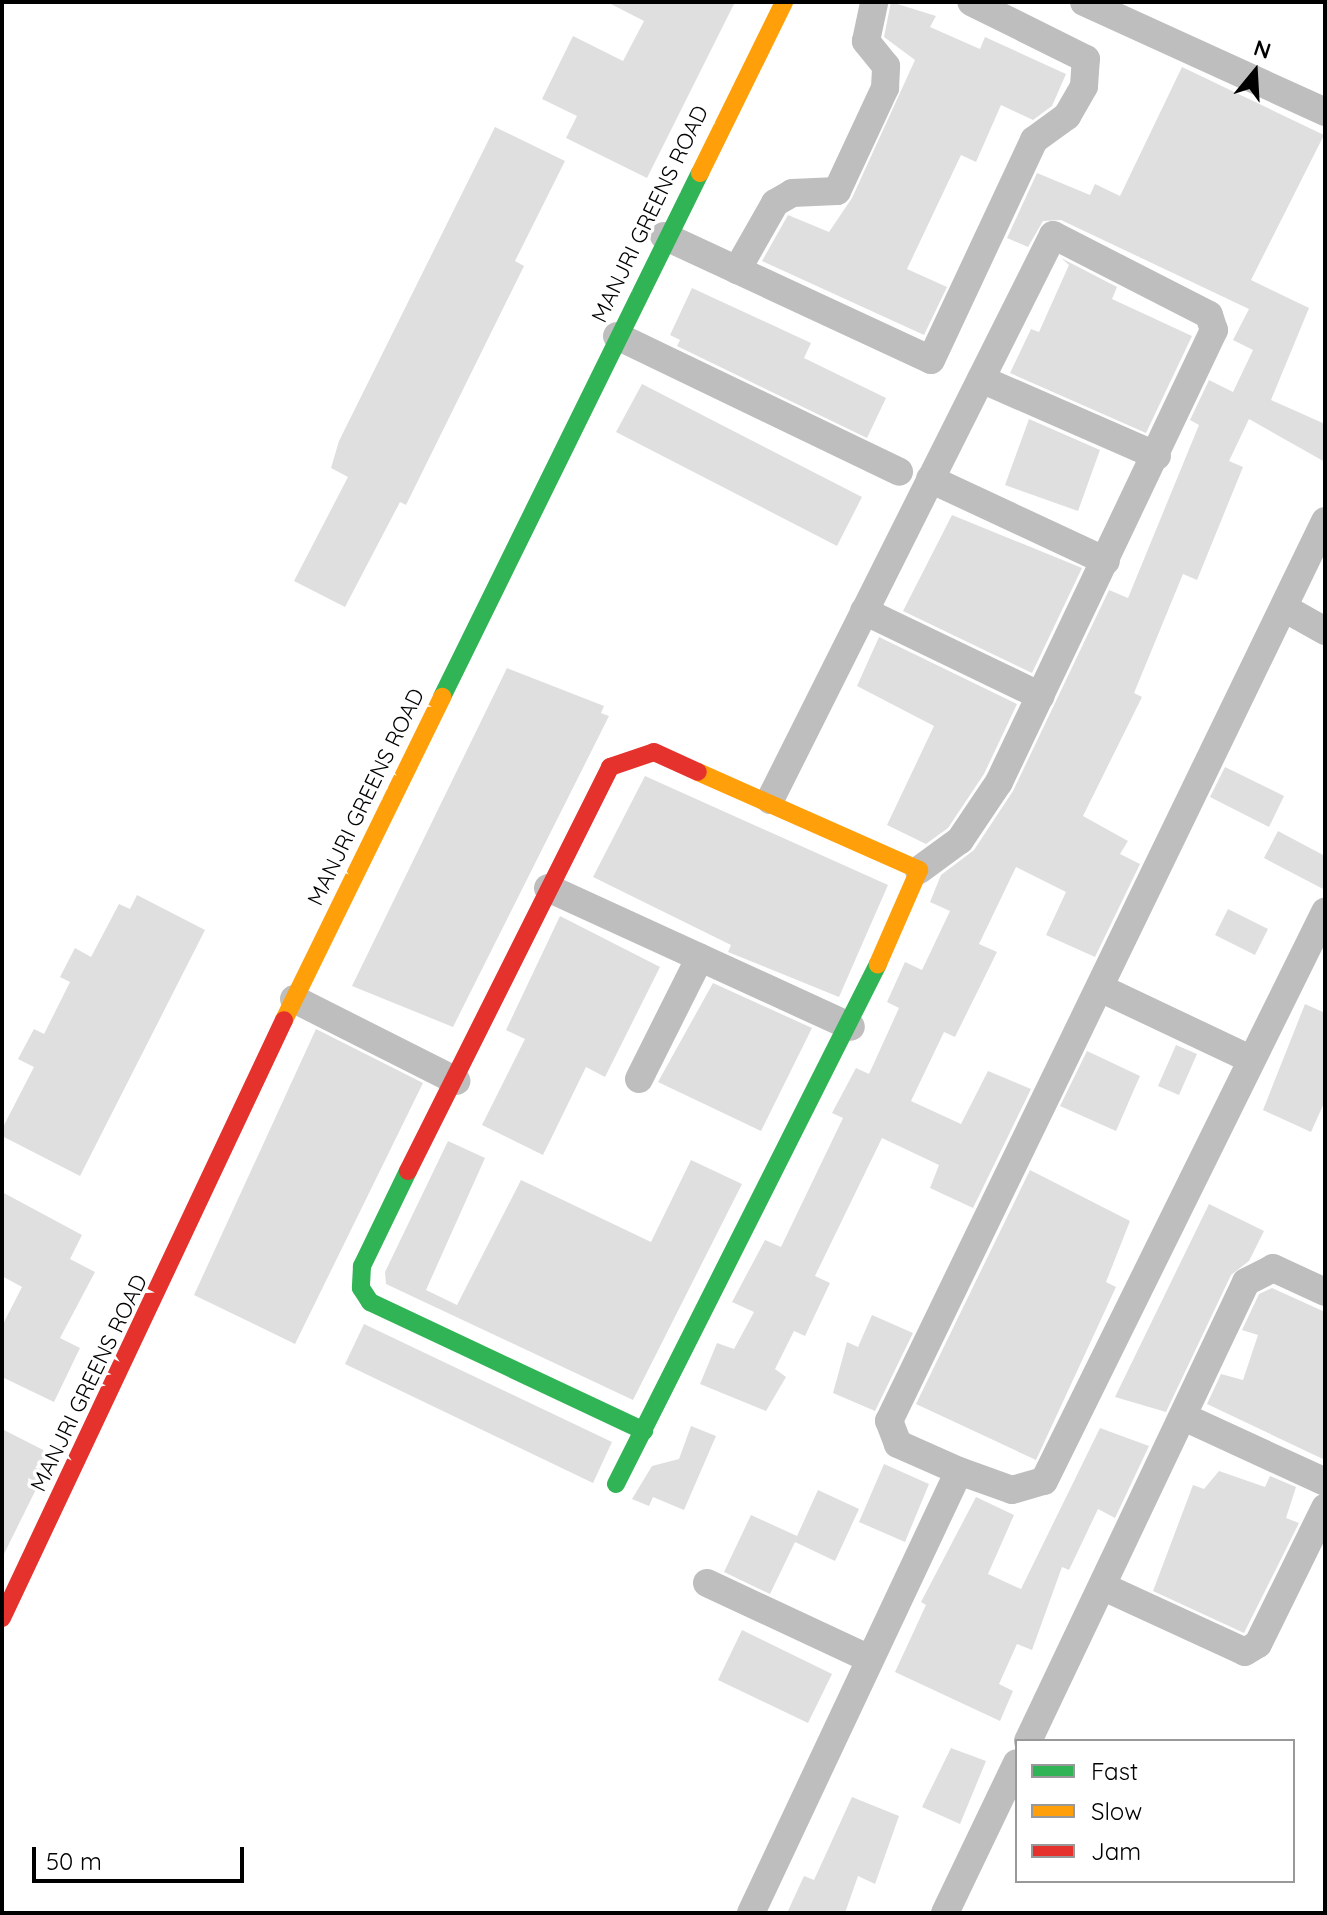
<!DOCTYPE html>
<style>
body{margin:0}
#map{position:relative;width:1327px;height:1915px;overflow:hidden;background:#fff;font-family:Quicksand,sans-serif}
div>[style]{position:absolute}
.building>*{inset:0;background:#dfdfdf}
.street>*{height:28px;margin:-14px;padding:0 14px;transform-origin:14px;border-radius:14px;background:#bebebe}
.fast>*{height:18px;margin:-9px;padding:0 9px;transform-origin:9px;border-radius:9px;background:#30b455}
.slow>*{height:18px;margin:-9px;padding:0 9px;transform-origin:9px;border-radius:9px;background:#ff9f0a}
.jam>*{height:18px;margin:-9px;padding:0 9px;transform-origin:9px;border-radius:9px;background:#e5322d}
span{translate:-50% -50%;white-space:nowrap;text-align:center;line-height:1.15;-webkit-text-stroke:7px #fff;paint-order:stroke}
.street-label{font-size:22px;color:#000}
.frame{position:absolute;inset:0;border:4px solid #000;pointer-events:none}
.legend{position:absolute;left:1015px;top:1739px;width:280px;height:144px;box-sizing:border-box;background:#fff;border:2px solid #999;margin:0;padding:10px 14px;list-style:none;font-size:24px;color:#000}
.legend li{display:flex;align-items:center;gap:16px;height:40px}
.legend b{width:40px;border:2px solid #999}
.north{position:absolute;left:1215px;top:32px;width:80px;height:80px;-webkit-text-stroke:6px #fff;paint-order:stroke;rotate:18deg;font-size:22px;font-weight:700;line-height:32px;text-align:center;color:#000}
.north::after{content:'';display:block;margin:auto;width:28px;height:36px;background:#000;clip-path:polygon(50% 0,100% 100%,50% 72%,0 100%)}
.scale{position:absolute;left:32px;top:1847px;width:212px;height:36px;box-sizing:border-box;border:4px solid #000;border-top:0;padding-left:10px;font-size:24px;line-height:28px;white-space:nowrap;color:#000;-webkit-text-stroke:6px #fff;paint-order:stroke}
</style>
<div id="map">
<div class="building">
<div style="clip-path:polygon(607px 2px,735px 2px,647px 178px,566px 138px,577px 116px,542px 99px,573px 36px,623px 61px,644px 21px)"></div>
<div style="clip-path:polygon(891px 2px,936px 16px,930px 27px,980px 49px,985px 37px,1066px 74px,1052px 106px,1033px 120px,1001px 105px,976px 162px,961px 155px,907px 269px,947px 287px,924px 335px,762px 261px,788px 215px,829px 232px,852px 198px,915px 60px,884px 37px)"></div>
<div style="clip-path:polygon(1182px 67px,1324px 135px,1251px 280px,1309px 308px,1271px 400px,1325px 424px,1325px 462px,1249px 419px,1229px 461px,1243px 467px,1197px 580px,1183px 574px,1134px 693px,1142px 697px,1083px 816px,1128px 841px,1120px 854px,1140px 864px,1095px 957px,1046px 935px,1066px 892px,1016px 867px,979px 944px,997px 952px,955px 1037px,944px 1032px,911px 1101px,961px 1124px,988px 1071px,1031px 1089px,973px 1208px,930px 1188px,939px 1165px,882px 1138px,815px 1276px,830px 1283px,805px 1336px,794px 1331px,775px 1369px,786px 1377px,766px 1411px,700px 1384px,717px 1343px,734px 1349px,754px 1312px,732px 1302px,765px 1240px,781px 1247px,843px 1118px,832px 1113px,856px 1068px,869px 1074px,899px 1008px,887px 1002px,905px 962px,922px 970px,950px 911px,930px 902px,941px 875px,974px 850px,1013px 791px,1109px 590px,1128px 598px,1199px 425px,1190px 420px,1209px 380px,1233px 392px,1253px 350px,1233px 340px,1249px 309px,1061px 220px,1043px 221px,1028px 247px,1007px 238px,1037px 173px,1090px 195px,1095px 184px,1120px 196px)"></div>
<div style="clip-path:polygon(495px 127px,565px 161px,515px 261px,524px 266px,406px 505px,400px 502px,345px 607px,294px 581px,348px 477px,331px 468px,339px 441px)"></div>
<div style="clip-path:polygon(1061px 258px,1117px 287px,1112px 299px,1192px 336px,1146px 433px,1010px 373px,1031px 329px,1039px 332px,1069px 265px)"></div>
<div style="clip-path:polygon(692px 288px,811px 343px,804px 358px,886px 398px,867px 438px,677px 346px,680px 340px,670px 335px)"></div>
<div style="clip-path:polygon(642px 384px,862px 497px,837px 546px,616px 432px)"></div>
<div style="clip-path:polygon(1029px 419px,1100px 450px,1078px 511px,1005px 485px)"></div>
<div style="clip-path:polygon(952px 515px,1082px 568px,1032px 673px,903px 611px)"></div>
<div style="clip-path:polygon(879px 637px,1017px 704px,984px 774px,948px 828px,926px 844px,887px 825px,934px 726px,857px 686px)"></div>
<div style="clip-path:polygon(507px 668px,604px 706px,601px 713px,609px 716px,453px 1027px,352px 986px)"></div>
<div style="clip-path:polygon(1225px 767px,1284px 796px,1269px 827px,1210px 797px)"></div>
<div style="clip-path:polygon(645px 776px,888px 885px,839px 997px,728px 952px,731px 945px,593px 877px)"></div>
<div style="clip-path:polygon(1278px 831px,1325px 856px,1325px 890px,1264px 858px)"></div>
<div style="clip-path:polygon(137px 895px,205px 930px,80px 1176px,2px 1136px,2px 1129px,34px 1067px,18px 1059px,34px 1029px,44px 1034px,70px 982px,60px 977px,75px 948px,91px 957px,119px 904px,130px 909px)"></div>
<div style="clip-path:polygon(1228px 909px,1268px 929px,1255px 955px,1215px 935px)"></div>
<div style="clip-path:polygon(560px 916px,660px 967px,605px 1077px,586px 1067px,543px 1155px,482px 1125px,525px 1039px,506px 1030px)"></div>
<div style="clip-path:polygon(713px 983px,812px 1028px,761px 1131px,658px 1082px)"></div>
<div style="clip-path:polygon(1305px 1004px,1325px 1013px,1325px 1101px,1311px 1132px,1263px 1110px)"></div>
<div style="clip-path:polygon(316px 1029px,423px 1083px,295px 1344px,194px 1295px)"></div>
<div style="clip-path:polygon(1176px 1045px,1197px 1054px,1179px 1095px,1158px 1086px)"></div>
<div style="clip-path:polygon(1087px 1051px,1140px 1076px,1116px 1131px,1060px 1106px)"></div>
<div style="clip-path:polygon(448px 1141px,485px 1158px,426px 1290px,457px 1305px,521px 1180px,651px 1242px,691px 1160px,742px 1184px,633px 1400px,386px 1284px,385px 1272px)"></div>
<div style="clip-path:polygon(1030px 1170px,1130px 1221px,1106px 1282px,1116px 1287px,1036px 1460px,916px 1404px)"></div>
<div style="clip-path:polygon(2px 1192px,82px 1235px,70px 1259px,95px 1272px,60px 1338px,80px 1348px,54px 1402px,2px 1377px,2px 1326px,22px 1287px,2px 1276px)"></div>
<div style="clip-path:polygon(1209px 1204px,1264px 1231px,1249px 1261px,1231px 1275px,1166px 1412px,1115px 1397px)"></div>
<div style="clip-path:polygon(1272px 1288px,1325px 1312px,1325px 1460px,1207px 1404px,1221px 1374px,1243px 1380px,1258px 1335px,1242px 1330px,1259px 1294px)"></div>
<div style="clip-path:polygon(872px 1315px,913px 1333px,875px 1411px,833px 1393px,847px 1342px,858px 1347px)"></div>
<div style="clip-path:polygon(364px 1324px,612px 1442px,593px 1483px,345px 1364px)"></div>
<div style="clip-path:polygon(691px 1426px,716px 1436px,684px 1510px,653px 1497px,649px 1506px,632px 1499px,652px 1466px,679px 1459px)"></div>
<div style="clip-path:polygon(1100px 1428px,1149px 1446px,1115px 1518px,1098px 1509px,1069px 1570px,1062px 1567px,1032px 1650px,1017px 1644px,999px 1684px,1013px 1691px,1000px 1721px,895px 1672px,926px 1605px,921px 1602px,976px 1497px,1014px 1515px,988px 1574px,1021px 1589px)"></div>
<div style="clip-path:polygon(2px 1429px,53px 1455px,2px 1558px)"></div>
<div style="clip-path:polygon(884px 1464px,929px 1484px,905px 1542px,859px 1522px)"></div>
<div style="clip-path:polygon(1219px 1471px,1265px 1487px,1270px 1476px,1296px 1487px,1286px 1518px,1299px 1523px,1244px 1633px,1153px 1591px,1193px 1485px,1204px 1489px)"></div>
<div style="clip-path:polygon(818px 1490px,859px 1509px,835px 1561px,795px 1542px,770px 1594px,724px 1572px,751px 1515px,797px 1536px)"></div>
<div style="clip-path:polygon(742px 1630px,832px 1674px,808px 1723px,718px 1680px)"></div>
<div style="clip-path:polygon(951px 1748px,986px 1761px,960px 1824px,922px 1807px)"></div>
<div style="clip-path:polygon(852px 1797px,899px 1816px,875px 1884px,858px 1876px,845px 1913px,787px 1913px,804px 1876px,814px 1880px)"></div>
</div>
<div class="street">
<div style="left:1084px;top:2px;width:265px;rotate:24.5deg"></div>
<div style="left:664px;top:236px;width:294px;rotate:24.9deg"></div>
<div style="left:931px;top:360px;width:243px;rotate:-64.9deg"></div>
<div style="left:1034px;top:140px;width:41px;rotate:-36deg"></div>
<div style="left:1067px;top:116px;width:34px;rotate:-60deg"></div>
<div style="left:1084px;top:86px;width:27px;rotate:-86deg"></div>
<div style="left:1086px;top:59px;width:128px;rotate:-153.6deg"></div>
<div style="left:737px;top:270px;width:77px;rotate:-60.4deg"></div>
<div style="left:775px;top:203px;width:20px;rotate:-30deg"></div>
<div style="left:792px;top:193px;width:45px;rotate:-2.5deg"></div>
<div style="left:837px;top:191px;width:114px;rotate:-65deg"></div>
<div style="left:885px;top:88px;width:22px;rotate:-87deg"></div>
<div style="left:886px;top:66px;width:32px;rotate:-129deg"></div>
<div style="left:866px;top:41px;width:40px;rotate:-78deg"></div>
<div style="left:617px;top:336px;width:313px;rotate:25.7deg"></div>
<div style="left:981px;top:379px;width:192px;rotate:23.6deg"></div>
<div style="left:930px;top:479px;width:194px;rotate:25deg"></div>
<div style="left:1286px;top:609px;width:45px;rotate:29.4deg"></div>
<div style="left:864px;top:611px;width:196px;rotate:25.7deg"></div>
<div style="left:770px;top:800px;width:632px;rotate:-63.39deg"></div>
<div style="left:1053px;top:235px;width:175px;rotate:27.1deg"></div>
<div style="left:1209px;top:315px;width:16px;rotate:72deg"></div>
<div style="left:1214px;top:330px;width:501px;rotate:115.44deg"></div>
<div style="left:999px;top:782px;width:70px;rotate:123.9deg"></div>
<div style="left:960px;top:840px;width:51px;rotate:143.8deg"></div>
<div style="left:548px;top:888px;width:333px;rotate:24.6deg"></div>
<div style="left:1100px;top:988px;width:164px;rotate:25.3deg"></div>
<div style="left:294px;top:999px;width:182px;rotate:26.8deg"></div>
<div style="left:639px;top:1079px;width:136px;rotate:-63.4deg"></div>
<div style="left:1184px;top:1417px;width:155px;rotate:24.7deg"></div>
<div style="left:959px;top:1471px;width:67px;rotate:-156.1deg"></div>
<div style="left:898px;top:1444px;width:25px;rotate:-111deg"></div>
<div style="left:889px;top:1421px;width:1000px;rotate:-64.15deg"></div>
<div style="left:707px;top:1583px;width:180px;rotate:25deg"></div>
<div style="left:1104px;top:1587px;width:155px;rotate:24.7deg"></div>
<div style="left:1245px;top:1652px;width:15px;rotate:-32deg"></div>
<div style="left:1258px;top:1644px;width:152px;rotate:-63.8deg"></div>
<div style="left:1028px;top:1741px;width:508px;rotate:-64.59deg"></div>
<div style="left:1246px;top:1282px;width:30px;rotate:-27deg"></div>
<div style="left:1273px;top:1268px;width:57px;rotate:24.8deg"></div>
<div style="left:751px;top:1913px;width:488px;rotate:-64.8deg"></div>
<div style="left:959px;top:1471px;width:56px;rotate:19.7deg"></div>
<div style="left:1012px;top:1490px;width:33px;rotate:-16deg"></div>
<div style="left:1044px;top:1481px;width:635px;rotate:-63.72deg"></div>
<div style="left:945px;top:1913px;width:166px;rotate:-64.4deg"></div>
</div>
<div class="fast">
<div style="left:442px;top:697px;width:584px;rotate:-63.79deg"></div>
<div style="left:408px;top:1171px;width:106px;rotate:115.8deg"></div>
<div style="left:362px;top:1266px;width:22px;rotate:93deg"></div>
<div style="left:361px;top:1288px;width:17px;rotate:57deg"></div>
<div style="left:370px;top:1302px;width:303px;rotate:25.2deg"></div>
<div style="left:616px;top:1484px;width:582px;rotate:-63.26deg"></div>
</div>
<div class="slow">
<div style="left:700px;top:173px;width:191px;rotate:-63.8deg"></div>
<div style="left:698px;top:772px;width:242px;rotate:23.9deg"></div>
<div style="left:919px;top:870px;width:103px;rotate:113.6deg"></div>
<div style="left:284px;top:1020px;width:360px;rotate:-63.9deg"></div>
</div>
<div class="jam">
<div style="left:408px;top:1171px;width:452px;rotate:-63.4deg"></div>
<div style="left:610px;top:767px;width:46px;rotate:-18.8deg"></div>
<div style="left:654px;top:752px;width:48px;rotate:24.4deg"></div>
<div style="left:2px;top:1618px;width:661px;rotate:-64.75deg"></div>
</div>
<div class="street-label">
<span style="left:650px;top:214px;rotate:-64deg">MANJRI GREENS ROAD</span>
<span style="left:366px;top:797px;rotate:-64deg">MANJRI GREENS ROAD</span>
<span style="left:89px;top:1383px;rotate:-64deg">MANJRI GREENS ROAD</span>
</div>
<div class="frame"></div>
<ul class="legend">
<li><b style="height:10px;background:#30b455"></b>Fast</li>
<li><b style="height:10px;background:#ff9f0a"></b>Slow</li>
<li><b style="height:10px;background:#e5322d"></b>Jam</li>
</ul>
<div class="north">N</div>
<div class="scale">50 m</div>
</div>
